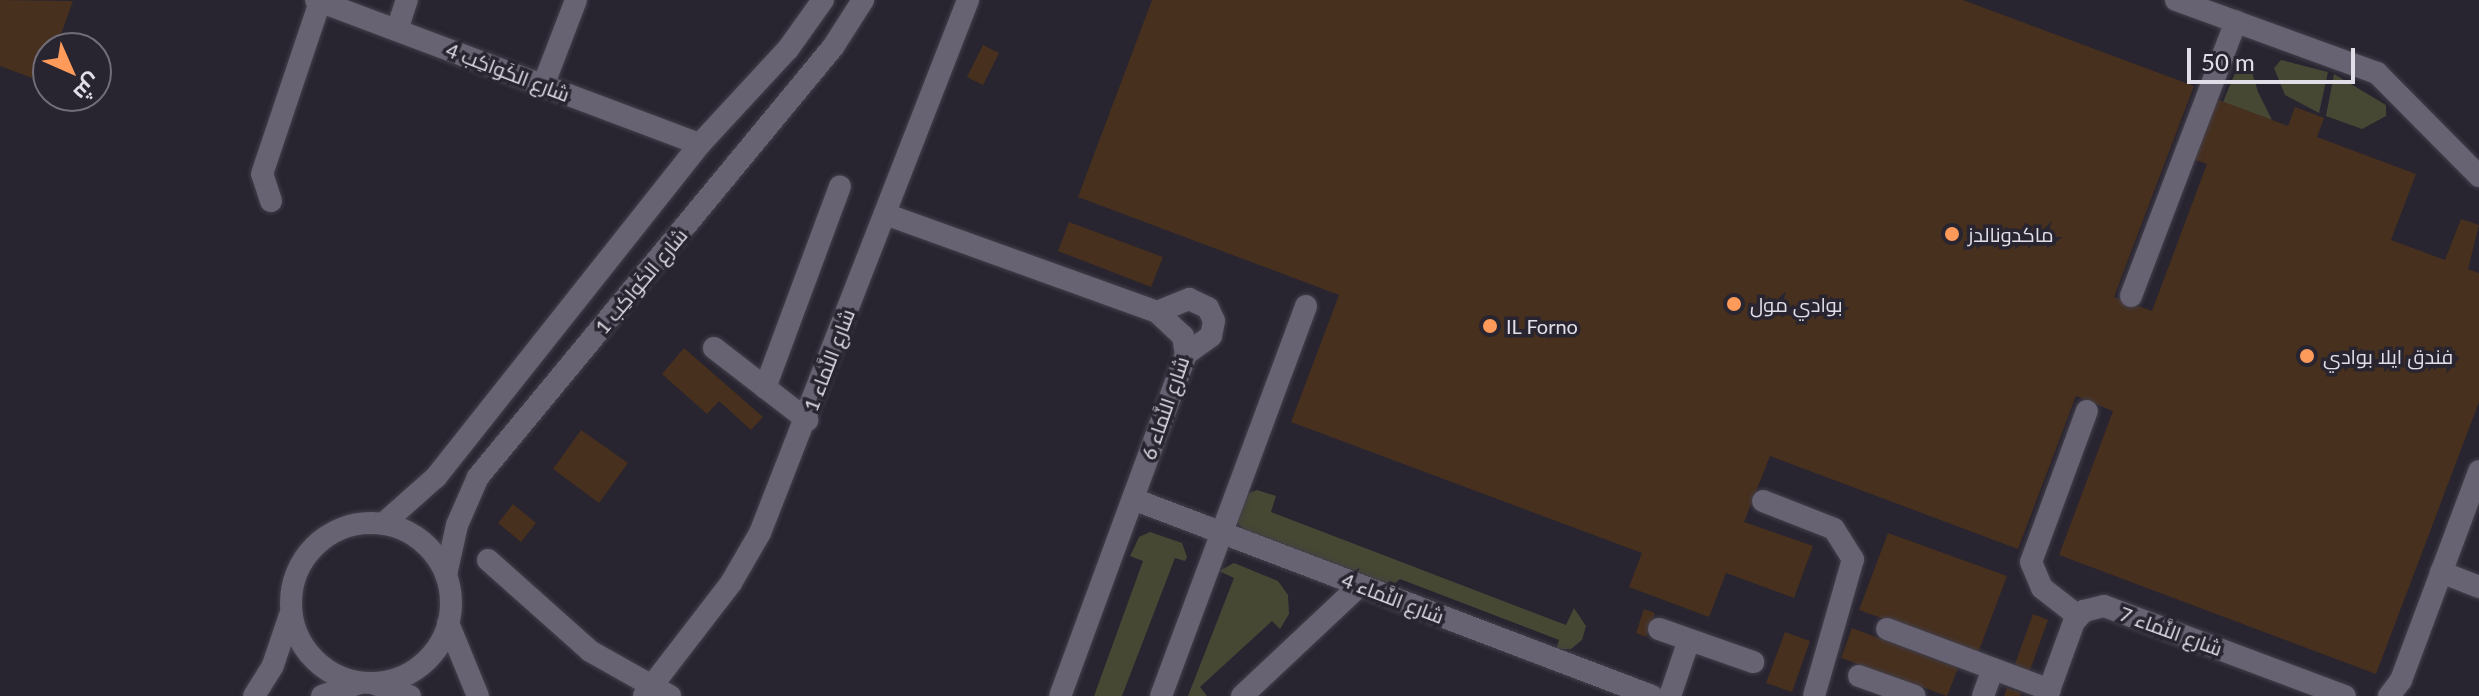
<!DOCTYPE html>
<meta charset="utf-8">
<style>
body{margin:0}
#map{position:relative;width:2479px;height:696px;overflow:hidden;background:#282430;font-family:Lato,Cairo,sans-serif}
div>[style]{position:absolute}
.green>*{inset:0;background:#464834}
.building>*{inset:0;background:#47301e}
.roads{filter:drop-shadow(0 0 2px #433f4a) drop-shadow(0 0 2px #433f4a)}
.minor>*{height:22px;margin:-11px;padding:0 11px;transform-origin:11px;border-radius:11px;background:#676372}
.minor>.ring{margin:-11px;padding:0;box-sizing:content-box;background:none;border:22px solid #676372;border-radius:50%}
.dots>*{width:22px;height:22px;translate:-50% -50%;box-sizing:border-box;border:4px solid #282430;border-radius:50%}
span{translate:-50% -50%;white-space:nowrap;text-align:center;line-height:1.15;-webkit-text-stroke:7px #282430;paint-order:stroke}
.street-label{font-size:20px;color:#e1dee7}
.poi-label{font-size:20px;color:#e1dee7}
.left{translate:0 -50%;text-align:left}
.north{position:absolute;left:32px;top:32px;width:80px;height:80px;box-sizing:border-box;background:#282430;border:2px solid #726e79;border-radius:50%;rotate:135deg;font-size:22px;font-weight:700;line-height:32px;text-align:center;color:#e1dee7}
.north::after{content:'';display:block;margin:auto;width:28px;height:36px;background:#ff9b5a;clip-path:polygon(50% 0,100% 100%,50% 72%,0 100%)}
.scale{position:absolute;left:2187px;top:48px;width:168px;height:36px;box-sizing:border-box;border:4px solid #e1dee7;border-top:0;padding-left:10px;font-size:24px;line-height:28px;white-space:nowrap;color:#e1dee7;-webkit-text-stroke:6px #282430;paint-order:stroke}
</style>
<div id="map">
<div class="green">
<div style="clip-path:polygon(2248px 59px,2258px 92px,2272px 120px,2223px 102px,2240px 61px)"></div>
<div style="clip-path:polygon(2281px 60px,2328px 72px,2319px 113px,2285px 95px,2274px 68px)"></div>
<div style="clip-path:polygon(2334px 74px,2386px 105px,2386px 116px,2362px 129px,2326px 116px)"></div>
<div style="clip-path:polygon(1257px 490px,1276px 496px,1271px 512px,1566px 625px,1574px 608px,1586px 626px,1582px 640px,1571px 649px,1556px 649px,1559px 640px,1400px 579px,1392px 586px,1244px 531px,1236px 520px,1244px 495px)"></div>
<div style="clip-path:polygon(1150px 532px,1182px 543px,1187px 557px,1185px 561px,1175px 558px,1122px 696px,1094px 696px,1143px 561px,1130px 556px,1139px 537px)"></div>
<div style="clip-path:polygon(1234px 563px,1278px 581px,1288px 595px,1289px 614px,1280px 629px,1272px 621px,1200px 687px,1207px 696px,1188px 696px,1234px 578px,1219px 571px)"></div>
</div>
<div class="building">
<div style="clip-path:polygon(0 0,73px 1px,56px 48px,48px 48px,43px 82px,0 66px)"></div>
<div style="clip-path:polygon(1152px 0,1963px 0,2194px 86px,2114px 297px,2152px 311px,2207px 164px,2193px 159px,2216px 99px,2288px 126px,2295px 107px,2324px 118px,2317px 137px,2416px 174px,2391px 240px,2445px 260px,2461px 219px,2479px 225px,2468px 269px,2479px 273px,2479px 402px,2376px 674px,2059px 555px,2113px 411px,2076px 396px,2018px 549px,1770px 456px,1744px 522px,1813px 546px,1794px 598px,1726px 573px,1709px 617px,1629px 587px,1642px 553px,1291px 422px,1339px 295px,1078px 197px)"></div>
<div style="clip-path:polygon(983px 45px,999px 53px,983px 85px,967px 77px)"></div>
<div style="clip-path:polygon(1069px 222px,1163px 257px,1151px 287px,1058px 251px)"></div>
<div style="clip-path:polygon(684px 348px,763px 417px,751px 430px,719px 401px,707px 414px,662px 374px)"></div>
<div style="clip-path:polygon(581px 430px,628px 463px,599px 503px,553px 469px)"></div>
<div style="clip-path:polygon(513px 504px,536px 523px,521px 542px,498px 523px)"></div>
<div style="clip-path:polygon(1888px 533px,2007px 576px,1978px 653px,1859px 610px)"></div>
<div style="clip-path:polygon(1644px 609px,1655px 613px,1646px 637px,1636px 633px)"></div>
<div style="clip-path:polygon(2033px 614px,2048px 620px,2029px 673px,2014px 667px)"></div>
<div style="clip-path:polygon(1852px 628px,1958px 668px,1947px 696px,1841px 658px)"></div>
<div style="clip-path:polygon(1785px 632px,1810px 641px,1792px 692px,1766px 683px)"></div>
<div style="clip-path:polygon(2007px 688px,2021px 693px,2020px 696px,2004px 696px)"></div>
</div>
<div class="roads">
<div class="minor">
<div style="left:316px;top:0;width:410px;rotate:20.6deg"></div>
<div style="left:2176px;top:0;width:214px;rotate:20deg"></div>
<div style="left:2377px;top:73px;width:145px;rotate:45.3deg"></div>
<div style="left:397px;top:30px;width:32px;rotate:-72deg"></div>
<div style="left:543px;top:86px;width:92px;rotate:-69deg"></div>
<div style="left:271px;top:201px;width:28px;rotate:-108deg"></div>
<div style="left:262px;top:174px;width:182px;rotate:-71.4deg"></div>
<div style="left:885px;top:214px;width:289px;rotate:19.8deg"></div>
<div style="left:1157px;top:312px;width:35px;rotate:43deg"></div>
<div style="left:1183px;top:336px;width:18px;rotate:81deg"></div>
<div style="left:1186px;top:354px;width:364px;rotate:110.2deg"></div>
<div style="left:2131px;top:296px;width:294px;rotate:-69.1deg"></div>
<div style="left:1157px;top:312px;width:35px;rotate:-22deg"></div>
<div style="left:1189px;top:299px;width:21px;rotate:25deg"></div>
<div style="left:1208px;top:308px;width:14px;rotate:65deg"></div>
<div style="left:1214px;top:321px;width:15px;rotate:101deg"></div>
<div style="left:1211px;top:336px;width:31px;rotate:144deg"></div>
<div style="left:714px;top:348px;width:118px;rotate:37.7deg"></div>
<div style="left:765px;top:388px;width:215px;rotate:-69.6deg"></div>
<div style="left:1133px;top:499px;width:555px;rotate:20.79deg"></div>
<div style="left:1763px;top:501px;width:76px;rotate:21.5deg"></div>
<div style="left:1834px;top:529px;width:36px;rotate:58deg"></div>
<div style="left:1853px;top:559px;width:142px;rotate:105.9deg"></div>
<div class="ring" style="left:291px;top:523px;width:138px;height:138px"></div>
<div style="left:383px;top:524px;width:71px;rotate:-41.6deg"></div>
<div style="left:436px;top:477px;width:425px;rotate:-51.6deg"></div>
<div style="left:700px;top:144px;width:129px;rotate:-47.2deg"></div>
<div style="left:788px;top:49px;width:60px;rotate:-54.5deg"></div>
<div style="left:488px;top:560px;width:137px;rotate:41.7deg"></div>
<div style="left:590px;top:651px;width:92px;rotate:29.4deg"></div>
<div style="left:2441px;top:572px;width:41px;rotate:21.5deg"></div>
<div style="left:446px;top:575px;width:51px;rotate:-77.6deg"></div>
<div style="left:457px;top:525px;width:52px;rotate:-66.4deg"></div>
<div style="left:478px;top:477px;width:558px;rotate:-50.46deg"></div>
<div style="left:833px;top:47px;width:56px;rotate:-57.4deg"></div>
<div style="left:2078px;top:616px;width:46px;rotate:-142.1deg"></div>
<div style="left:2042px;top:588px;width:28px;rotate:-113deg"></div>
<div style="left:2031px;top:562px;width:161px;rotate:-69.7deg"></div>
<div style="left:448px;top:623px;width:79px;rotate:67.7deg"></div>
<div style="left:1659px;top:629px;width:100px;rotate:19.3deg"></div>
<div style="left:1887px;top:629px;width:174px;rotate:20.5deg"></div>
<div style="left:1859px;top:676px;width:59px;rotate:19.7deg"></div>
<div style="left:375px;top:684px;width:37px;rotate:19deg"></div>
<div style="left:254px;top:696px;width:36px;rotate:-58deg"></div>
<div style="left:273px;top:665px;width:53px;rotate:-71.2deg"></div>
<div style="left:322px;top:696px;width:39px;rotate:-19deg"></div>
<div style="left:644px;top:696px;width:143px;rotate:-52.4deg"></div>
<div style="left:731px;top:583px;width:58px;rotate:-59.9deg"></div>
<div style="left:760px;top:533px;width:572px;rotate:-68.68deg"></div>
<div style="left:1161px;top:696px;width:416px;rotate:-69.6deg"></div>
<div style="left:1242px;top:696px;width:161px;rotate:-43.2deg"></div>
<div style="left:1670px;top:696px;width:59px;rotate:-71.3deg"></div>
<div style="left:1983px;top:696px;width:29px;rotate:-70deg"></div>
<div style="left:2047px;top:696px;width:79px;rotate:-70deg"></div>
<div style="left:2074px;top:622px;width:15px;rotate:-48deg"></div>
<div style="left:2084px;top:611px;width:21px;rotate:-14deg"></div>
<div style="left:2104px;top:606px;width:257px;rotate:20.5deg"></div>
<div style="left:2389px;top:696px;width:20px;rotate:-53deg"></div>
<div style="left:2401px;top:680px;width:223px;rotate:-69.5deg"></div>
</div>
</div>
<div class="dots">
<div style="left:1952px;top:234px;background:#ff9b5a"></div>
<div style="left:1734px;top:304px;background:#ff9b5a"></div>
<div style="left:1490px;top:326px;background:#ff9b5a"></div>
<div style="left:2307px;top:356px;background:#ff9b5a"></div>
</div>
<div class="street-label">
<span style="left:508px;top:72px;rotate:21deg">شارع الكَواكِب 4</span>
<span style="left:641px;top:281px;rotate:-50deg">شارع الكَواكِب 1</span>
<span style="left:829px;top:360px;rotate:-69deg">شارع النَّماء 1</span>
<span style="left:1165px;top:408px;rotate:-71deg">شارع النَّماء 6</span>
<span style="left:1393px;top:598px;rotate:21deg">شارع النَّماء 4</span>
<span style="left:2171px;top:631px;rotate:20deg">شارع النَّماء 7</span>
</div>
<div class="poi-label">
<span class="left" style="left:1968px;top:234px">ماكدونالدز</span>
<span class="left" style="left:1750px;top:304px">بوادي مول</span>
<span class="left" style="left:1506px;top:326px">IL Forno</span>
<span class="left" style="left:2323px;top:356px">فندق ايلا بوادي</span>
</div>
<div class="north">ش</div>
<div class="scale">50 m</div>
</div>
